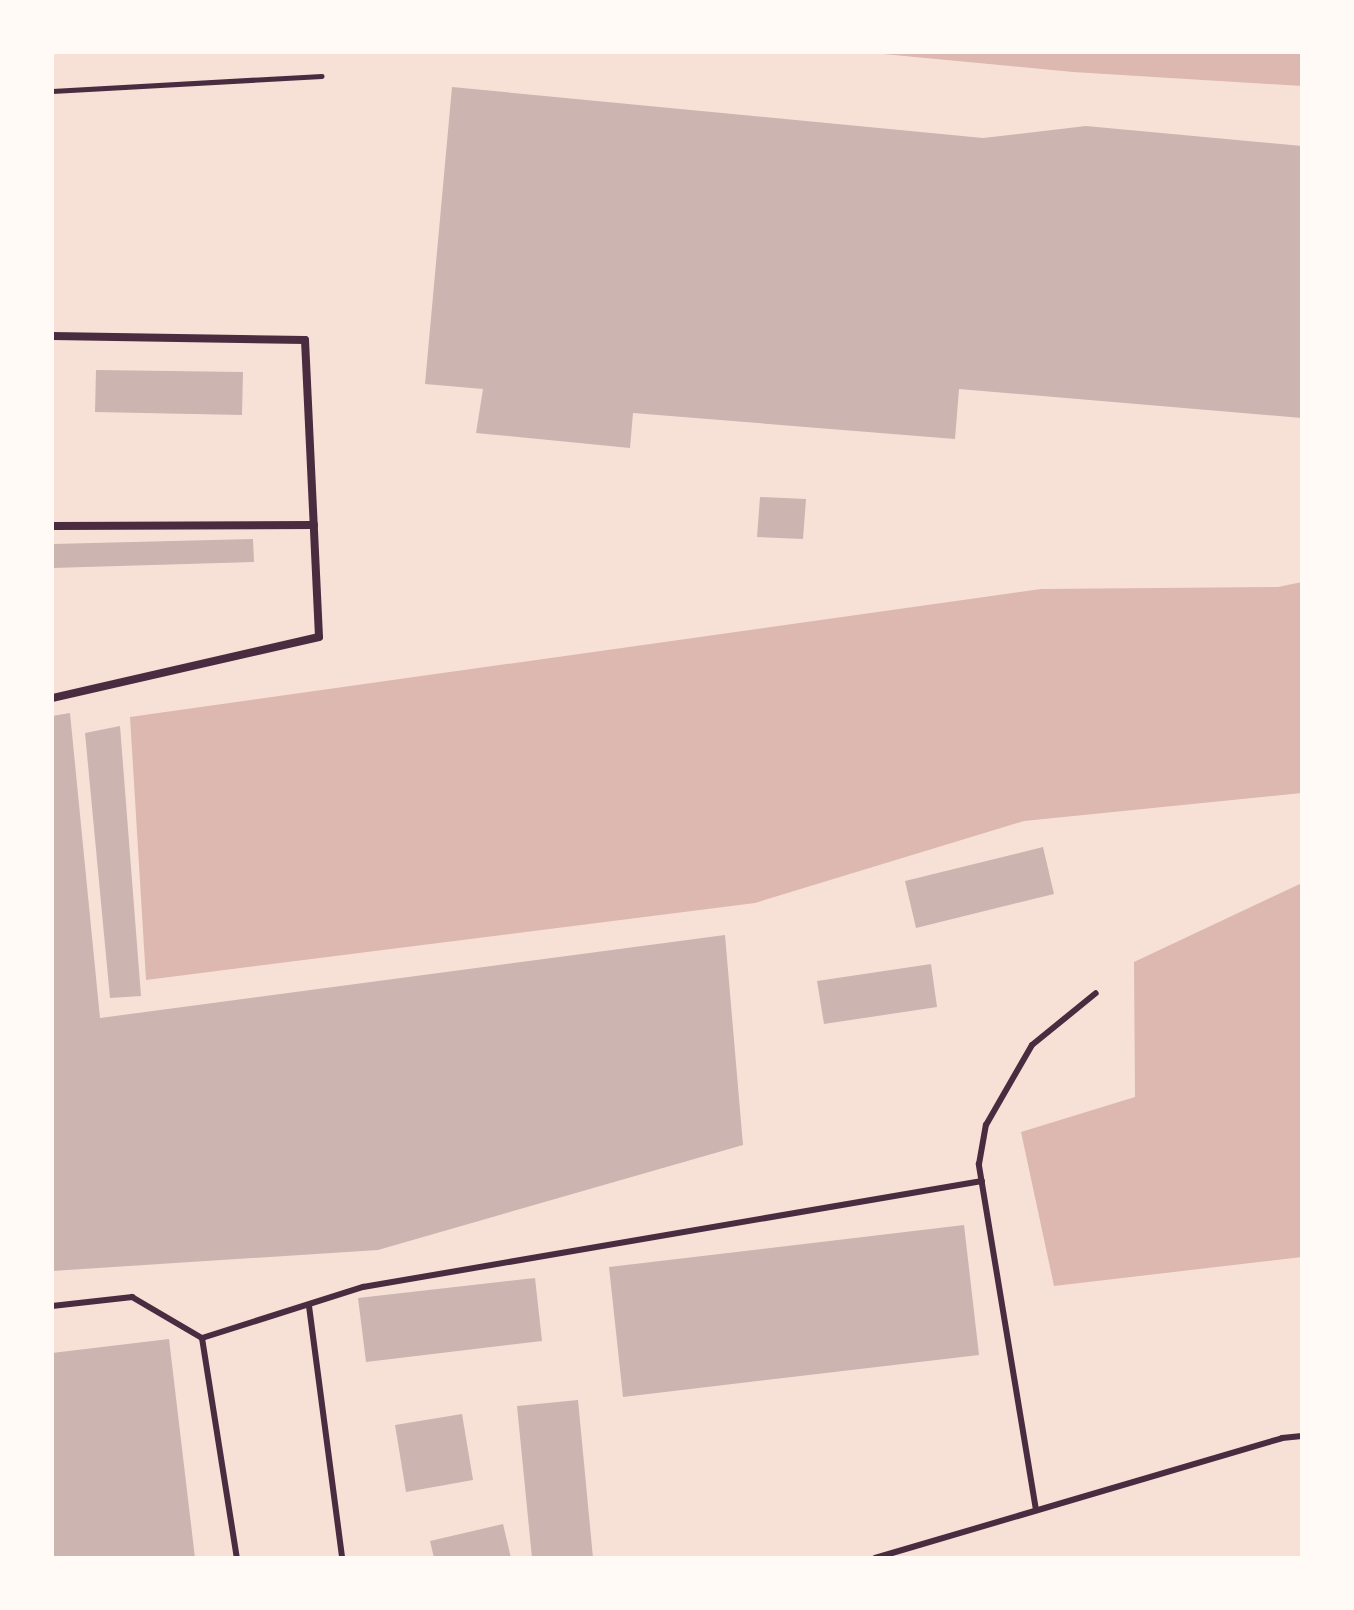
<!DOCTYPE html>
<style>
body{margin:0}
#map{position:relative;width:1354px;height:1610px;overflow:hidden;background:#f7e1d7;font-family:"PT Sans Narrow",sans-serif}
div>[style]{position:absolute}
.water>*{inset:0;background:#dcb8b0}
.building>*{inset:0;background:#ccb4b1}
.path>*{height:5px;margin:-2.5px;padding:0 2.5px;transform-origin:2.5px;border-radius:2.5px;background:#4a2c40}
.service>*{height:6px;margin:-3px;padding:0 3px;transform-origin:3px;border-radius:3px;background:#4a2c40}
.minor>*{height:8px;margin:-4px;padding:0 4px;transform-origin:4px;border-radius:4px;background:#4a2c40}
span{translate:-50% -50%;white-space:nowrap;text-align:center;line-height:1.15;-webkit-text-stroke:7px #fffaf5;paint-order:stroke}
.frame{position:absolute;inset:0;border:54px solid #fffaf5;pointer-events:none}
</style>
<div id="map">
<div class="water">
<div style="clip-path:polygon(862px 52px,1302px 52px,1302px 86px,1073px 72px)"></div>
<div style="clip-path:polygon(1302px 582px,1302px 793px,1024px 821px,755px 903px,146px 980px,130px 717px,1041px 589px,1278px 587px)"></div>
<div style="clip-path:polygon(1302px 883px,1302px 1257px,1054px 1286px,1021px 1132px,1135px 1097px,1134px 962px)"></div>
</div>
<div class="building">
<div style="clip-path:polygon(452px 87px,983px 138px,1086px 126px,1302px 146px,1302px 418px,959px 389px,955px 439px,633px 413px,630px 448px,476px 433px,483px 389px,425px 384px)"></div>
<div style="clip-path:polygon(96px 370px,243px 372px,242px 415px,95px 412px)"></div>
<div style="clip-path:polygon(760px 497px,806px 499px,803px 539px,757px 537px)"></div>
<div style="clip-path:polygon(253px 539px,254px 562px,52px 568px,52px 544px)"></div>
<div style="clip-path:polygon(70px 713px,100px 1018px,725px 935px,743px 1145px,378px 1250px,52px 1271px,52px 716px)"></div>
<div style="clip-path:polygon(120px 726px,141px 996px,110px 998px,85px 733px)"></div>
<div style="clip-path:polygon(1043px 847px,1054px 894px,916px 928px,905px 881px)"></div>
<div style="clip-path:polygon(931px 964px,937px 1007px,824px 1024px,817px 981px)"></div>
<div style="clip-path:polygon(964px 1225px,979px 1355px,623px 1397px,609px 1267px)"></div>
<div style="clip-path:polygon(535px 1278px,542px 1341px,366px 1362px,358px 1298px)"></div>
<div style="clip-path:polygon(169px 1339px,195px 1558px,52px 1558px,52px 1353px)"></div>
<div style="clip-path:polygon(578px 1400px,593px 1558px,532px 1558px,517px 1406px)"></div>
<div style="clip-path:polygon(462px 1414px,473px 1480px,406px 1492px,395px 1425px)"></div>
<div style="clip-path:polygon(503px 1524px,511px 1558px,434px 1558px,430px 1541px)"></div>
</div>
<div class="path">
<div style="left:52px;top:91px;width:270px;rotate:-3.2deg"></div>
</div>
<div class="service">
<div style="left:52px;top:1306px;width:81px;rotate:-6.4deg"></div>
<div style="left:132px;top:1297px;width:81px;rotate:30.4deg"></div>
<div style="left:202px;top:1338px;width:169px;rotate:-17.6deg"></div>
<div style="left:363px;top:1287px;width:628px;rotate:-9.72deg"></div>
<div style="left:309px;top:1306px;width:254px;rotate:82.5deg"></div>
<div style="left:202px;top:1338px;width:223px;rotate:81deg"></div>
<div style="left:1036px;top:1510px;width:351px;rotate:-99.4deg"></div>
<div style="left:979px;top:1164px;width:40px;rotate:-80deg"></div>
<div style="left:986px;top:1125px;width:92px;rotate:-60.1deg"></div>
<div style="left:1032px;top:1045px;width:82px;rotate:-39.1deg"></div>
<div style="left:875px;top:1558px;width:424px;rotate:-16.4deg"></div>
<div style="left:1282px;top:1438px;width:20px;rotate:-6deg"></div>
</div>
<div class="minor">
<div style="left:52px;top:336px;width:253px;rotate:0.9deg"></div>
<div style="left:305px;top:340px;width:297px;rotate:87.3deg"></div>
<div style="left:319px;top:637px;width:274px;rotate:167.1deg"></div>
<div style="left:52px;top:526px;width:262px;rotate:-0.2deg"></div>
</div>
<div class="frame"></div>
</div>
